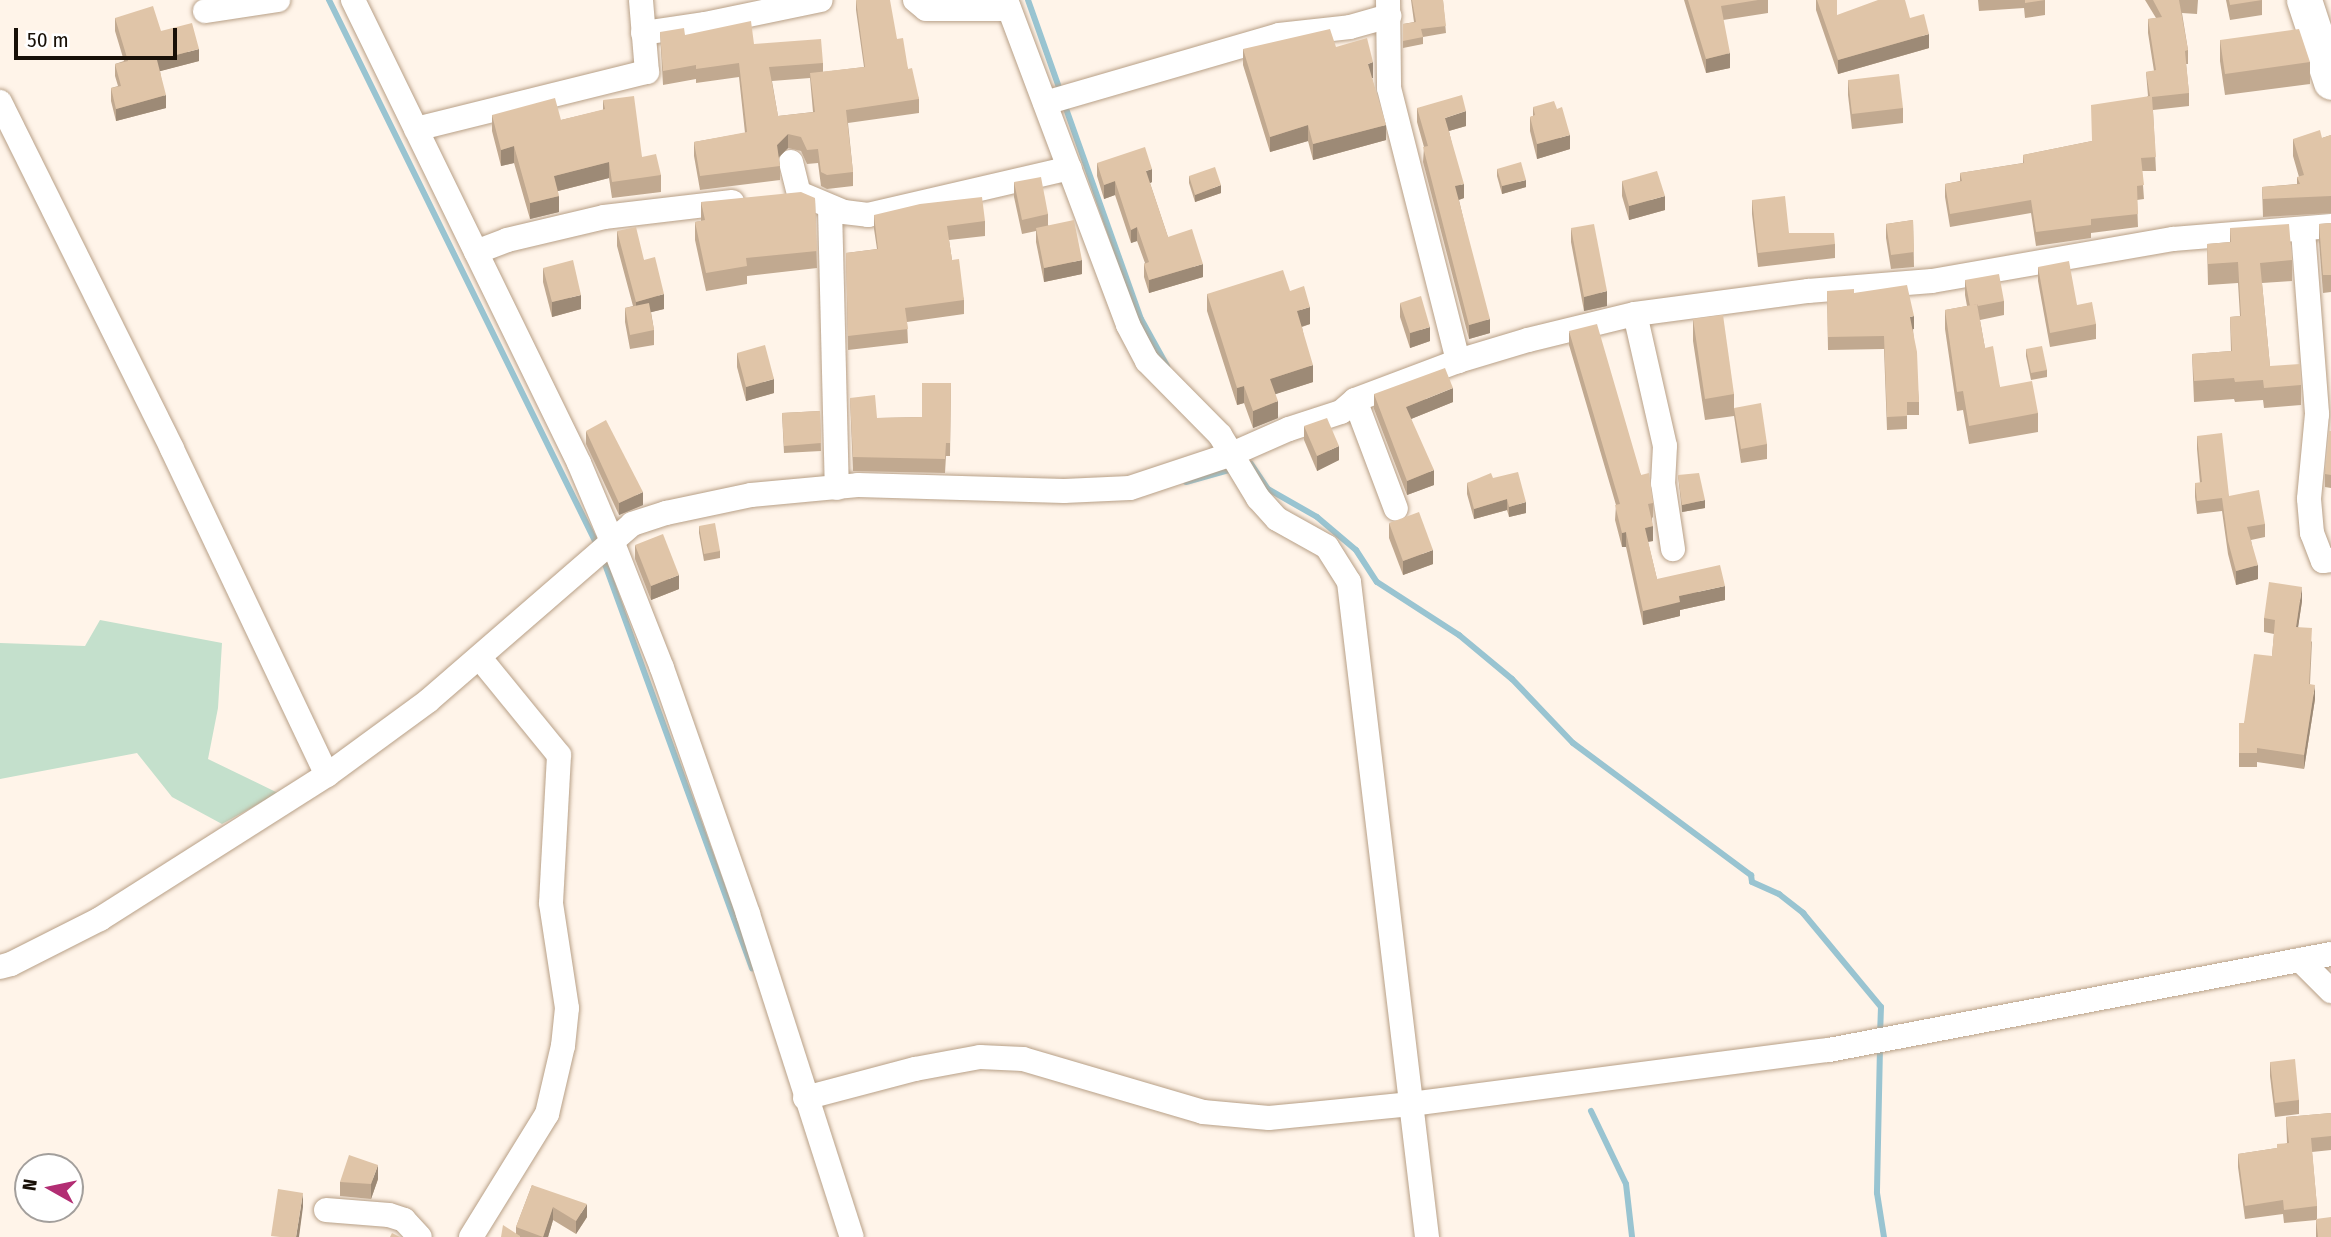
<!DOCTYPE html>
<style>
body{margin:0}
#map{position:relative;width:2331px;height:1237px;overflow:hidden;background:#fff4e9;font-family:"Fira Sans Condensed",sans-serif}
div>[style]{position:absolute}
.green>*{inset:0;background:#c4e0cc}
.stream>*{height:6px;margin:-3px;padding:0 3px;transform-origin:3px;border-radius:3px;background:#99c4d1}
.roads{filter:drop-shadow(0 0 2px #b8a087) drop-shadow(0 0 2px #b8a087)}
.street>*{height:24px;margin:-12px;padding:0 12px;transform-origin:12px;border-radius:12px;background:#fff}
.secondary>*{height:35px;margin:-17.5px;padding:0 17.5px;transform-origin:17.5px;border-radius:17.5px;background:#fff}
.wall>*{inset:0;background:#c1a990}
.shaded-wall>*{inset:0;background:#9d8a76}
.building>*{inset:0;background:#e0c5a8}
span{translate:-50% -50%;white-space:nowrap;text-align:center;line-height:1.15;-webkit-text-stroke:5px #fff;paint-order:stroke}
.north{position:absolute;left:14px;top:1153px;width:70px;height:70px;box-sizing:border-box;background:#fff;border:2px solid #a39f9c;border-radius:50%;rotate:279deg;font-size:19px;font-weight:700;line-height:28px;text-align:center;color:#181007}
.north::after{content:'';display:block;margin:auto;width:24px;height:32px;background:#b22d73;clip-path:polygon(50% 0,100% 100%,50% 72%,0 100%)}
.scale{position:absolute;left:14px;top:28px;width:163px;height:32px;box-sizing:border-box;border:4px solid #181007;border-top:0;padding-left:9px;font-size:21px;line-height:24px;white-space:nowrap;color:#181007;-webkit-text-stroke:5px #fff;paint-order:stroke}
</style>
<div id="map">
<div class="green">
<div style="clip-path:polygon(100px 620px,222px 643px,218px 708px,208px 759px,278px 793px,222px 824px,172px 797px,137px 753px,0 779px,0 643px,85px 646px)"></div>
</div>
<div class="stream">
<div style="left:329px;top:0;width:610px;rotate:63.81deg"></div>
<div style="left:1028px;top:0;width:99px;rotate:70.5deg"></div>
<div style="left:1064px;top:103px;width:229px;rotate:70.4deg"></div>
<div style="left:1141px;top:319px;width:54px;rotate:61deg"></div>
<div style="left:1251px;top:464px;width:30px;rotate:56deg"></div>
<div style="left:1268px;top:489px;width:56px;rotate:29.7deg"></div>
<div style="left:1317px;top:517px;width:51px;rotate:40.2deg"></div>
<div style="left:1356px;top:550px;width:38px;rotate:57deg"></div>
<div style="left:1377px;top:582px;width:98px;rotate:32.9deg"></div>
<div style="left:1459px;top:635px;width:69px;rotate:39.7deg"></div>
<div style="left:1512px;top:679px;width:88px;rotate:46.4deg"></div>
<div style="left:1573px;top:743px;width:222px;rotate:36.6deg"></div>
<div style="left:1751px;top:875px;width:7px;rotate:82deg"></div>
<div style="left:1752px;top:882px;width:30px;rotate:24deg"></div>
<div style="left:1779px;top:894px;width:31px;rotate:38deg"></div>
<div style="left:1803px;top:913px;width:122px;rotate:50.3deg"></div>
<div style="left:1881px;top:1007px;width:29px;rotate:92deg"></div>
<div style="left:1186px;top:482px;width:49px;rotate:-15.5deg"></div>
<div style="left:602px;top:556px;width:439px;rotate:70deg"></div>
<div style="left:1880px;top:1047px;width:146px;rotate:91.2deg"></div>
<div style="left:1877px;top:1193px;width:45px;rotate:81deg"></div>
<div style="left:1591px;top:1111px;width:81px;rotate:64.4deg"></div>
<div style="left:1626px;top:1184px;width:53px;rotate:83.5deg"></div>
</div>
<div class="roads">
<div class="street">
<div style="left:353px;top:0;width:515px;rotate:63.98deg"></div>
<div style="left:579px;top:463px;width:85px;rotate:67.1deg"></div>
<div style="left:612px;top:541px;width:136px;rotate:68.5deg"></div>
<div style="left:662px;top:668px;width:261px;rotate:70.7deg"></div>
<div style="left:748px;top:914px;width:339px;rotate:72.2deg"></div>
<div style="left:915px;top:0;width:14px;rotate:39deg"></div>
<div style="left:926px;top:9px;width:83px"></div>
<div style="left:1006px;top:0;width:347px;rotate:69.4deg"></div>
<div style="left:1128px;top:325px;width:41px;rotate:62.2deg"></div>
<div style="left:1147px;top:361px;width:104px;rotate:45.4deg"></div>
<div style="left:1220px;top:435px;width:74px;rotate:58.9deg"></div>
<div style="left:1258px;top:498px;width:28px;rotate:48deg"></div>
<div style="left:1277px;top:519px;width:57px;rotate:29.2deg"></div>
<div style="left:1327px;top:547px;width:41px;rotate:57.8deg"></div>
<div style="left:1349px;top:582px;width:660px;rotate:83.21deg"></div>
<div style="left:1388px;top:0;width:88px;rotate:89.3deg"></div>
<div style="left:1389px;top:88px;width:282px;rotate:75.8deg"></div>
<div style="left:205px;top:11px;width:74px;rotate:-8.6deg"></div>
<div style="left:643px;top:33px;width:63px;rotate:-8.3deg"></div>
<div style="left:705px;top:24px;width:118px;rotate:-11.7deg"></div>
<div style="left:0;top:102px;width:387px;rotate:63.6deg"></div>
<div style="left:172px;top:449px;width:361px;rotate:64.6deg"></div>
<div style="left:1045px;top:103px;width:244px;rotate:-16.2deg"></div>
<div style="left:1279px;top:35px;width:71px;rotate:-6.4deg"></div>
<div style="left:1350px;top:27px;width:41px;rotate:-15.8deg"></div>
<div style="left:416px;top:129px;width:238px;rotate:-13.9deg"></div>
<div style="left:647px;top:72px;width:72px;rotate:-94.8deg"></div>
<div style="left:791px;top:162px;width:32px;rotate:76deg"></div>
<div style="left:799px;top:193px;width:49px;rotate:22.9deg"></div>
<div style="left:844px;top:212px;width:24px;rotate:7deg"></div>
<div style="left:868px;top:215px;width:207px;rotate:-13.1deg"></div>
<div style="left:830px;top:208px;width:280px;rotate:88.6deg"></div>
<div style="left:2303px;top:231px;width:184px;rotate:85.6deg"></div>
<div style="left:2317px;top:414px;width:85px;rotate:95.4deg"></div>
<div style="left:2309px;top:499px;width:34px;rotate:85deg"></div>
<div style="left:2312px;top:533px;width:30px;rotate:69deg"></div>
<div style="left:2323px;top:561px;width:8px;rotate:-7deg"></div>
<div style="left:476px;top:252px;width:33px;rotate:-21deg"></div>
<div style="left:507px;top:240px;width:100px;rotate:-13.3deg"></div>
<div style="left:604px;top:217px;width:129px;rotate:-6.7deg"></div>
<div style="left:1635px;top:314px;width:135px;rotate:77.2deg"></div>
<div style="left:1665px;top:446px;width:37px;rotate:93deg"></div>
<div style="left:1663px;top:483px;width:67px;rotate:81.4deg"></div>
<div style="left:1355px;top:400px;width:116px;rotate:69.4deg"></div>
<div style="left:2300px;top:960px;width:44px;rotate:45deg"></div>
<div style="left:0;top:967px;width:11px;rotate:-15deg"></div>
<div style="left:11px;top:964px;width:100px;rotate:-26.8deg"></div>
<div style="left:100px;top:919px;width:269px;rotate:-32.4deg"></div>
<div style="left:327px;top:775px;width:125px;rotate:-36.2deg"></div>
<div style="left:428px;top:701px;width:270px;rotate:-40.9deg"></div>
<div style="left:632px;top:524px;width:36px;rotate:-18deg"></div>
<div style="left:666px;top:513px;width:87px;rotate:-12deg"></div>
<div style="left:751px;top:495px;width:107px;rotate:-5.3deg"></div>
<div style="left:858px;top:485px;width:206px;rotate:1.7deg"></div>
<div style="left:1064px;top:491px;width:66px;rotate:-2.6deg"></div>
<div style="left:1130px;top:488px;width:108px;rotate:-18.4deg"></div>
<div style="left:1232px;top:454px;width:62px;rotate:-23.7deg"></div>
<div style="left:1289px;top:429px;width:55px;rotate:-18.1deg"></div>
<div style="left:1341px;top:412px;width:18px;rotate:-41deg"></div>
<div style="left:1355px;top:400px;width:110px;rotate:-20.7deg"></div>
<div style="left:1458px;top:361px;width:73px;rotate:-16.7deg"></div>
<div style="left:1528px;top:340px;width:110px;rotate:-13.7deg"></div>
<div style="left:1635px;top:314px;width:175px;rotate:-7.6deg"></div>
<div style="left:1808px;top:291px;width:124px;rotate:-4.6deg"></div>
<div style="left:1932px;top:281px;width:245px;rotate:-9.9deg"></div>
<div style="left:2173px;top:239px;width:159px;rotate:-4.7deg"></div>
<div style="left:805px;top:1098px;width:114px;rotate:-14.8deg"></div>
<div style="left:915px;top:1069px;width:66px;rotate:-10.5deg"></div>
<div style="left:980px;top:1057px;width:43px;rotate:2.7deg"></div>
<div style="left:1023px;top:1059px;width:188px;rotate:16.4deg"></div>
<div style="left:1203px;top:1112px;width:66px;rotate:5.2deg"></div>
<div style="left:1269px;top:1118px;width:143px;rotate:-5.6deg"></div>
<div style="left:1411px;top:1104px;width:421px;rotate:-7.4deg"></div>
<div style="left:1829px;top:1050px;width:511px;rotate:-10.83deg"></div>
<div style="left:326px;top:1210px;width:63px;rotate:4.5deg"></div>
<div style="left:389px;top:1215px;width:16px;rotate:18deg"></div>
<div style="left:404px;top:1220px;width:23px;rotate:47deg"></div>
<div style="left:471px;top:1237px;width:145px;rotate:-58.3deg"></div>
<div style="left:547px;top:1114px;width:70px;rotate:-76.8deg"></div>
<div style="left:563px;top:1046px;width:38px;rotate:-84deg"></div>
<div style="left:567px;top:1008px;width:106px;rotate:-98.7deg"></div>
<div style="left:551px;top:903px;width:148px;rotate:-86.9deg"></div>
<div style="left:559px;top:755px;width:125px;rotate:-129.2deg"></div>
</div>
<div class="secondary">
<div style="left:2304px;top:0;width:86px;rotate:71.8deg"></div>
</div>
</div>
<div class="wall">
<div style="clip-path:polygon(evenodd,856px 0,897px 39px,919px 99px,919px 113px,848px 123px,853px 172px,853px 186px,827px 189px,821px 186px,818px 163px,807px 164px,801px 151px,788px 148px,779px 157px,780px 166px,780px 180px,700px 190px,694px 156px,694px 142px,745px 133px,739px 77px,696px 83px,696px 79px,663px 85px,660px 32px,754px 44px,823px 63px,823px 72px,864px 67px,856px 10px,856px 0,810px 78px,813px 112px,778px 116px,772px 81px,810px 78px)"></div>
<div style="clip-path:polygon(1411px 0,1443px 0,1446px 33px,1423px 37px,1423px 44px,1403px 48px,1403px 24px,1414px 22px)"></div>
<div style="clip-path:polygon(1684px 0,1768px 0,1768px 13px,1723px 20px,1730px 68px,1706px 73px)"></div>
<div style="clip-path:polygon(1816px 0,1837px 0,1837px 15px,1910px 18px,1929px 48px,1838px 74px,1816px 10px)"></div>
<div style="clip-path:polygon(1978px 0,2045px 0,2045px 15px,2025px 18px,2024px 8px,1979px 11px)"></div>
<div style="clip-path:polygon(2145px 0,2198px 0,2197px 14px,2182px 13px,2188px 50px,2188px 64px,2186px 64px,2189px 93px,2189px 106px,2153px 110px,2156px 171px,2142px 171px,2144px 199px,2137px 200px,2138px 227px,2091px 233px,2091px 238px,2036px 246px,2031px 213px,1950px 227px,1945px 197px,1945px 184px,1960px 181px,1960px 173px,2023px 163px,2023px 155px,2092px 141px,2148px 96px,2146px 72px,2154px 71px,2148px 33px,2148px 19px,2156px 18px)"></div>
<div style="clip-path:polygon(2226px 0,2262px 0,2262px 15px,2230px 20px)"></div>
<div style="clip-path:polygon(115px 18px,161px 31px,199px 61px,160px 71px,166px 108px,116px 121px,111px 101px,111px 88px,118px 86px,115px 76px,115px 64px,124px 61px,115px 31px)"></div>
<div style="clip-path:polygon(2220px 40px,2310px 62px,2310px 84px,2225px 95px,2220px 61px)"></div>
<div style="clip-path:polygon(1336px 47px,1373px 78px,1372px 78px,1386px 140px,1313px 160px,1308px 141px,1270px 152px,1243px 65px,1243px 49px)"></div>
<div style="clip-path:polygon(1848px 80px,1903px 108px,1903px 123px,1852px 129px,1848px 95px)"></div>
<div style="clip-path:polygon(603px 100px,642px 157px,661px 175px,661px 192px,612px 198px,609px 178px,558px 191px,559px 212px,530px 219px,514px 163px,501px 166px,492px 131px,492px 115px,561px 120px,603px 110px)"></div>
<div style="clip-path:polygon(1533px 107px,1570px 149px,1537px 159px,1530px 131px,1530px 117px,1533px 116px)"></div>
<div style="clip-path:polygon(1417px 108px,1466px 126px,1449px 131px,1464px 198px,1459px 200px,1490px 333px,1469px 339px,1423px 162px,1424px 147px,1417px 122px)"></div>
<div style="clip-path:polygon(2331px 135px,2331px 213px,2263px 217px,2262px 187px,2297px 184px,2297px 177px,2299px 177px,2293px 156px,2293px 139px,2322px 138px)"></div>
<div style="clip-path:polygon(1097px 163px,1152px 182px,1150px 183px,1168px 237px,1203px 277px,1149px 293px,1144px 277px,1144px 264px,1145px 263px,1137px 241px,1131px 243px,1115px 195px,1104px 199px,1097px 176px)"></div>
<div style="clip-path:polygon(1497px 169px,1526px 187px,1502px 194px,1497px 176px)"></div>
<div style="clip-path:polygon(1189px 176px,1221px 193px,1195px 202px,1189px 183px)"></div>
<div style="clip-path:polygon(1622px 181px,1665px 210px,1629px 220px,1622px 196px)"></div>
<div style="clip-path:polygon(1014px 182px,1048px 214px,1048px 225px,1082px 274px,1044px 282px,1036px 242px,1036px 231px,1022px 234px,1014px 197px)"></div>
<div style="clip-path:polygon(815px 198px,817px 268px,747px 276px,747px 284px,706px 291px,695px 240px,695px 222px,701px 221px,701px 202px)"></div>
<div style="clip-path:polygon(1752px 200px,1789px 233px,1835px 244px,1835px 258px,1758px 267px,1752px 214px)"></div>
<div style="clip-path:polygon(874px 215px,985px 221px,985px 236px,949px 240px,952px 260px,964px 300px,964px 314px,907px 322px,908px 343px,848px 350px,846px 253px,877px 249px,874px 229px)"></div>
<div style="clip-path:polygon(1913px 220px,1914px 267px,1891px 269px,1886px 238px,1886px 224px)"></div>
<div style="clip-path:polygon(2331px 223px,2331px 292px,2323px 293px,2319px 242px,2319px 224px)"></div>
<div style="clip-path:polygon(1571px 228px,1607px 306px,1584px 311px,1571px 242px)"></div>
<div style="clip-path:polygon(2230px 228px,2292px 260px,2292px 281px,2262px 283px,2270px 366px,2301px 385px,2301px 405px,2264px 408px,2263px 400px,2235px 402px,2234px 399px,2194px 402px,2192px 354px,2231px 351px,2230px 317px,2240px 316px,2238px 283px,2208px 285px,2207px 244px,2230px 242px)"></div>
<div style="clip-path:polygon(617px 231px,644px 260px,664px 309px,651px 312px,654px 330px,654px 345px,630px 349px,625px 322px,625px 308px,633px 306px,617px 246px)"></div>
<div style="clip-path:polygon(2038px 267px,2096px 324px,2096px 339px,2050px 347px,2038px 281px)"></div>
<div style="clip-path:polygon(543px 268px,581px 309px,552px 317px,543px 282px)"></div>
<div style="clip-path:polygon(1965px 280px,2004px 301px,2004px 315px,1980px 320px,1985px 348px,2000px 387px,2038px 413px,2038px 432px,1969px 444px,1963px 410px,1957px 411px,1945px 329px,1945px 310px,1967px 306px,1965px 295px)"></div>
<div style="clip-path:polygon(1290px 291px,1310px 324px,1302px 327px,1313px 382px,1275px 394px,1278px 418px,1253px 428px,1244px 403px,1237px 405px,1207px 311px,1207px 294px)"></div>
<div style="clip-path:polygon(1827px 291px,1854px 293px,1914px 329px,1913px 329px,1919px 402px,1919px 415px,1907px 415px,1907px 429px,1887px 430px,1884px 349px,1828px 350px)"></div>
<div style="clip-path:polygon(1400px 303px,1430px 341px,1410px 348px,1400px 317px)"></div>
<div style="clip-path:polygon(1693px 319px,1734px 394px,1734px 408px,1767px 444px,1767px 459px,1741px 463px,1734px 416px,1705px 420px,1693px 341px)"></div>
<div style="clip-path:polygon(1569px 331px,1641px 475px,1653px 503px,1653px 517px,1652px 518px,1653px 541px,1648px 542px,1657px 579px,1725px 600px,1680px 610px,1680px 616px,1643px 625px,1626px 547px,1622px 547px,1615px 520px,1616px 505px,1569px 345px)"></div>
<div style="clip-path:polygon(2026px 349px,2047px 370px,2047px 377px,2031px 380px,2026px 356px)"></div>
<div style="clip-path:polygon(737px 353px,774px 393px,746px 401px,737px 367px)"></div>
<div style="clip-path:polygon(951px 383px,950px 456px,946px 456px,945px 473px,853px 471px,850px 398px,877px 418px,922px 417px)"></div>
<div style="clip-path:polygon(1374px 394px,1453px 402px,1411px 419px,1434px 485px,1407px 495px,1374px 409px)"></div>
<div style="clip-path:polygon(820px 411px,821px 451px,784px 453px,782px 413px)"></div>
<div style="clip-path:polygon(1304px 426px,1339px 460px,1317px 471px,1304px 440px)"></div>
<div style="clip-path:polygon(586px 431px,643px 505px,619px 515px,586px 444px)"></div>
<div style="clip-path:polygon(2331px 431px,2331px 488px,2325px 487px,2325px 474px)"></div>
<div style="clip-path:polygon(2197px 436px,2229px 496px,2265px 524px,2265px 537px,2251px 540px,2258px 579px,2236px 585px,2228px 554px,2222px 511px,2197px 514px,2195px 497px,2195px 483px,2200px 483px,2197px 449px)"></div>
<div style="clip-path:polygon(1678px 475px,1705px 508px,1682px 512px)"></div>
<div style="clip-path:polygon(1493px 478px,1526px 513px,1509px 517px,1507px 510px,1474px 519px,1467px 494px,1467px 483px)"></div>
<div style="clip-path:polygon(1389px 523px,1433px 564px,1403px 575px,1389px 538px)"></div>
<div style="clip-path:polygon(699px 526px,720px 551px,720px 558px,704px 561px,699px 533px)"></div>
<div style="clip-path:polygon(635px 545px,679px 589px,651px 600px,635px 559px)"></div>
<div style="clip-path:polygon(2302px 601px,2298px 627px,2312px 642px,2310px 684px,2315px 699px,2304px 769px,2257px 762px,2257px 767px,2239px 767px,2239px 723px,2244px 723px,2272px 656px,2274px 634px,2264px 632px,2264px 618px)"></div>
<div style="clip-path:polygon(2270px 1062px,2299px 1100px,2299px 1114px,2275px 1117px,2270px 1076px)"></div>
<div style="clip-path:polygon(2331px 1113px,2331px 1150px,2312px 1152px,2317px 1206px,2317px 1219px,2331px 1237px,2316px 1237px,2316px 1220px,2284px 1223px,2283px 1214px,2245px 1219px,2238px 1167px,2238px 1154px,2277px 1148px,2287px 1143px,2286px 1117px)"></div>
<div style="clip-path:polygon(378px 1179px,371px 1199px,340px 1196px,340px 1182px)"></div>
<div style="clip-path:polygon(532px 1185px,587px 1217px,576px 1234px,553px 1220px,548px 1237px,501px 1237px,516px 1234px,516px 1227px)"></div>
</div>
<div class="shaded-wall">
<div style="clip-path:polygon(1929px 34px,1929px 48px,1838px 74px,1838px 60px)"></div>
<div style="clip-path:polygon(199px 49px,199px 61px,157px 72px,157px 60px)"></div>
<div style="clip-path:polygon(1730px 53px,1730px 68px,1706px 73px,1706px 59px)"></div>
<div style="clip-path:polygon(1373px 62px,1373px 78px,1368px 79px,1368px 64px)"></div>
<div style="clip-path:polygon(166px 95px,166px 108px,116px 121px,116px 109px)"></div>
<div style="clip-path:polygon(1466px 111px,1466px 126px,1445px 132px,1445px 118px)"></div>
<div style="clip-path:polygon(1308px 125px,1308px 141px,1270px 152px,1270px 137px)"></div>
<div style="clip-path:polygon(1386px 125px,1386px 140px,1313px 160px,1313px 144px)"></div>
<div style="clip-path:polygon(788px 134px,788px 148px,777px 159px,777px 145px)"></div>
<div style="clip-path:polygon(1570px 135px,1570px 149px,1537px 159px,1537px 144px)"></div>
<div style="clip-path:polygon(514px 146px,514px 163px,501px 166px,501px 150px)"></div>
<div style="clip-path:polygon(609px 162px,609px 178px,554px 192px,554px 176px)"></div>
<div style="clip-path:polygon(1152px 169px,1152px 182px,1146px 185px,1146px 171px)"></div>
<div style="clip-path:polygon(1526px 180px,1526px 187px,1502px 194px,1502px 186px)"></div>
<div style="clip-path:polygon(1115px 181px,1115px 195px,1104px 199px,1104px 185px)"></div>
<div style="clip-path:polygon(1464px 184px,1464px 198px,1455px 201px,1455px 186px)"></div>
<div style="clip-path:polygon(1221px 185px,1221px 193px,1195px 202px,1195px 195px)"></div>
<div style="clip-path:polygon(559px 196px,559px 212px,530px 219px,530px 203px)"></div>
<div style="clip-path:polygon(1665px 196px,1665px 210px,1629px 220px,1629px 206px)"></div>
<div style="clip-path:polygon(1137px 227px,1137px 241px,1131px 243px,1131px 230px)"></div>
<div style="clip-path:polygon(1082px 260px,1082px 274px,1044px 282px,1044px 268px)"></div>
<div style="clip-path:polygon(1203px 264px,1203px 277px,1149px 293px,1149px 280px)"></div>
<div style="clip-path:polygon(1607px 291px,1607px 306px,1584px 311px,1584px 297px)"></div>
<div style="clip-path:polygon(664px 294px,664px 309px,636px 316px,636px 302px)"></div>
<div style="clip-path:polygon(581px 295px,581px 309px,552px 317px,552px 302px)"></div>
<div style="clip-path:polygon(1310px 307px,1310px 324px,1297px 328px,1297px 311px)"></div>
<div style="clip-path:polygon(1914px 316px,1914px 329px,1910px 330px,1910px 317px)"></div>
<div style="clip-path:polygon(1490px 319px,1490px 333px,1469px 339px,1469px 325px)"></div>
<div style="clip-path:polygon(1430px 327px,1430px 341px,1410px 348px,1410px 333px)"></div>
<div style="clip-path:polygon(1313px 365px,1313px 382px,1270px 396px,1270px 379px)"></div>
<div style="clip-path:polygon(774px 379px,774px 393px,746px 401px,746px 387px)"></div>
<div style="clip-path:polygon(1244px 386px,1244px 403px,1237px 405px,1237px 388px)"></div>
<div style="clip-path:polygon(1453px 388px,1453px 402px,1406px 421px,1406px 407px)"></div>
<div style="clip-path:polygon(1278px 401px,1278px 418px,1253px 428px,1253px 411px)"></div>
<div style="clip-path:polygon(1339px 446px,1339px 460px,1317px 471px,1317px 456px)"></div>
<div style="clip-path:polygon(1434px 470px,1434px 485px,1407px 495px,1407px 481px)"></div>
<div style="clip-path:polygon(643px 492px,643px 505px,619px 515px,619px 503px)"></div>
<div style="clip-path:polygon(1507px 499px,1507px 510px,1474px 519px,1474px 509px)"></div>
<div style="clip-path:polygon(1705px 500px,1705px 508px,1682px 512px,1682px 505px)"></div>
<div style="clip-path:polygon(1526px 502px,1526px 513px,1509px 517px,1509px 507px)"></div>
<div style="clip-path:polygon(1653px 526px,1653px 541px,1645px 542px,1645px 528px)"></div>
<div style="clip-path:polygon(1626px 532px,1626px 547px,1622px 547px,1622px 533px)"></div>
<div style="clip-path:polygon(1433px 550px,1433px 564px,1403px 575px,1403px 561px)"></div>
<div style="clip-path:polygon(2258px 565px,2258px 579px,2236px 585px,2236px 571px)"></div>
<div style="clip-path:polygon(679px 575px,679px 589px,651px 600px,651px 586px)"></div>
<div style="clip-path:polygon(1725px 586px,1725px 600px,1680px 610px,1680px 616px,1643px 625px,1643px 611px,1679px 596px)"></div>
<div style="clip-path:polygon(2302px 587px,2302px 601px,2296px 641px,2296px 627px)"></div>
<div style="clip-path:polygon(2315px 685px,2315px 699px,2304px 769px,2304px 755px)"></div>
<div style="clip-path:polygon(378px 1165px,378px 1179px,371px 1199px,371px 1184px)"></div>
<div style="clip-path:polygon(303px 1193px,303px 1207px,299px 1237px,296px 1237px)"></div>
<div style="clip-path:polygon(587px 1204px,587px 1217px,576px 1234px,576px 1221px)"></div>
<div style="clip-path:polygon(553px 1207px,553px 1220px,548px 1237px,543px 1237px)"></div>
</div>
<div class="building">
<div style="clip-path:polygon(856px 0,890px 0,897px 39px,903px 38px,908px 69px,912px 68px,919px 99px,846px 110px,853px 172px,827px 175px,821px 172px,818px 149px,807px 150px,801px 137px,788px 134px,777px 145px,780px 166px,700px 176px,694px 142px,747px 132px,739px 63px,696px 69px,696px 65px,663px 71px,660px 32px,684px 28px,685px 35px,751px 21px,754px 44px,821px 39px,823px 63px,769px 67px,778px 116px,815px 112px,810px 73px,865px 67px)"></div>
<div style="clip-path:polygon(1412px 0,1443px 0,1446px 26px,1421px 29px,1423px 37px,1403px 41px,1403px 24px,1416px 22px)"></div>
<div style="clip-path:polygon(1688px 0,1758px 0,1721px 6px,1730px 53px,1706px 59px)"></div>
<div style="clip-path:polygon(1817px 0,1837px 0,1837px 15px,1878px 0,1905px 0,1910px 18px,1924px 14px,1929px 34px,1838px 60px)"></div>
<div style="clip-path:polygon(2025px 0,2045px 0,2025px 3px)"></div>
<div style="clip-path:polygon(2153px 0,2179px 0,2188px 50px,2185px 51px,2189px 93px,2152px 97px,2156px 157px,2141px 158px,2144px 185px,2137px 186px,2138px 214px,2091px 219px,2091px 225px,2036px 232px,2031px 200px,1950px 214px,1945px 184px,1962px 181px,1960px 173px,2024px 163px,2023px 155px,2092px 141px,2091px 105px,2150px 96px,2146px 72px,2156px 70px,2148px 19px,2162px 17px)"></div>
<div style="clip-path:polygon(2229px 0,2262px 0,2230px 5px)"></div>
<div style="clip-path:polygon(153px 6px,161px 31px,192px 23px,199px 49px,157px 60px,166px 95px,116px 109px,111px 88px,121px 86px,115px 64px,128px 61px,115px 18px)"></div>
<div style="clip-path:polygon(1330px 29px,1336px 47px,1367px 38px,1373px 62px,1368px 64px,1386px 125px,1313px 144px,1308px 125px,1270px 137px,1243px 49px)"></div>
<div style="clip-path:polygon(2299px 29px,2310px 62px,2225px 74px,2220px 40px)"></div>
<div style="clip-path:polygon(1899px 74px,1903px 108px,1852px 114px,1848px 80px)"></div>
<div style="clip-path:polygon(1462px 95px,1466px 111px,1445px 118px,1464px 184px,1455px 186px,1490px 319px,1469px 325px,1423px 147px,1428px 146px,1417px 108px)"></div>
<div style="clip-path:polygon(634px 96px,642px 157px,656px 154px,661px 175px,612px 182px,609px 162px,554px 176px,559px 196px,530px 203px,514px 146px,501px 150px,492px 115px,555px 98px,561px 120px,605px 109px,603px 100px)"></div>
<div style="clip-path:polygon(1554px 101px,1557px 109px,1562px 107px,1570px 135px,1537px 144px,1530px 117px,1535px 115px,1533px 107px)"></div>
<div style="clip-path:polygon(2320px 130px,2322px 138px,2331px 135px,2331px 196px,2263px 199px,2262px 187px,2300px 184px,2297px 177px,2304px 175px,2293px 139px)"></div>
<div style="clip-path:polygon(1145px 147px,1152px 169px,1146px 171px,1168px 237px,1192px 229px,1203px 264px,1149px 280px,1144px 264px,1149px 262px,1137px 227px,1131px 230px,1115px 181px,1104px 185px,1097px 163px)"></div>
<div style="clip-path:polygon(1521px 162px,1526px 180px,1502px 186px,1497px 169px)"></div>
<div style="clip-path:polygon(1215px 167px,1221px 185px,1195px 195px,1189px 176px)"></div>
<div style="clip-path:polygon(1657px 171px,1665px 196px,1629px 206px,1622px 181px)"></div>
<div style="clip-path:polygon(1041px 177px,1048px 214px,1022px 220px,1014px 182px)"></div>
<div style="clip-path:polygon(801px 192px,815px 198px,817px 251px,746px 258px,747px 266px,706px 273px,695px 222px,705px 220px,701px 202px)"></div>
<div style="clip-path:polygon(1785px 196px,1789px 233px,1834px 233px,1835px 244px,1758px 253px,1752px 200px)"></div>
<div style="clip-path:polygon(982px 197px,985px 221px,947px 226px,952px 260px,959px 259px,964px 300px,905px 308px,908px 329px,848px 336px,846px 253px,878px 249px,874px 215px,920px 204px)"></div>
<div style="clip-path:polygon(1074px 220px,1082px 260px,1044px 268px,1036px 228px)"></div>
<div style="clip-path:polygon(1913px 220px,1914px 252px,1891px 255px,1886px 224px)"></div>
<div style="clip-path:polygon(2331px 223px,2331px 275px,2323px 275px,2319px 224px)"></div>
<div style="clip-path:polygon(1594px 224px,1607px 291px,1584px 297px,1571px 228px)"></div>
<div style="clip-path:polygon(2289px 224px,2292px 260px,2260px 263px,2270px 366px,2300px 364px,2301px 385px,2264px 388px,2263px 380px,2235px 382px,2234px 378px,2194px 381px,2192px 354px,2232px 351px,2230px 317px,2241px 316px,2238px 262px,2208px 264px,2207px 244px,2231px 242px,2230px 228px)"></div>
<div style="clip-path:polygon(636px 227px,644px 260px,655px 257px,664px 294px,636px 302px,617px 231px)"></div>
<div style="clip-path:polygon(573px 260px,581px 295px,552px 302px,543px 268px)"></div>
<div style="clip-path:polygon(2069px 261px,2077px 305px,2092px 302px,2096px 324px,2050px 333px,2038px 267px)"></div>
<div style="clip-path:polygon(1283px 270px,1290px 291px,1304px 286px,1310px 307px,1297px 311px,1313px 365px,1270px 379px,1278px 401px,1253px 411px,1244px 386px,1237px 388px,1207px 294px)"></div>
<div style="clip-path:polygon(1999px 274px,2004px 301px,1978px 306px,1977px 304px,1970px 306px,1965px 280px)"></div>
<div style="clip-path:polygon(1907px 285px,1914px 316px,1910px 317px,1917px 352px,1919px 402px,1907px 402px,1907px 416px,1887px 417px,1884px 336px,1828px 337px,1827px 291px,1854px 289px,1854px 293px)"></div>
<div style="clip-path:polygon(1421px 296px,1430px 327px,1410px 333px,1400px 303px)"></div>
<div style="clip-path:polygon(649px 303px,654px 330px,630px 335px,625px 308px)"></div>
<div style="clip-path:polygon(1977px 304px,1985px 348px,1993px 346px,2000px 387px,2032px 381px,2038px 413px,1969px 426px,1963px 391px,1957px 392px,1945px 310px)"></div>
<div style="clip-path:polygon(1723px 315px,1734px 394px,1705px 399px,1693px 319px)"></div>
<div style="clip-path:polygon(1597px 324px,1641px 475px,1649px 473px,1653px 503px,1648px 504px,1653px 526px,1645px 528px,1657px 579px,1720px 565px,1725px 586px,1679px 596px,1680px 602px,1643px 611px,1626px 532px,1622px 533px,1615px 505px,1620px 504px,1569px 331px)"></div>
<div style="clip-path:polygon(765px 345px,774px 379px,746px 387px,737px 353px)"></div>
<div style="clip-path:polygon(2042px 346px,2047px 370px,2031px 373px,2026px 349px)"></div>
<div style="clip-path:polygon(1445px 368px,1453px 388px,1406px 407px,1434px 470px,1407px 481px,1374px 394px)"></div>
<div style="clip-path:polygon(922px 383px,951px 383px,950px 443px,946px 443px,945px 459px,853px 457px,850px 398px,875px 395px,877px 418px,922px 417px)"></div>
<div style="clip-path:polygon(1761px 403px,1767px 444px,1741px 449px,1734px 408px)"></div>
<div style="clip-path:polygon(820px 411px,821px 443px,784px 446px,782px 413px)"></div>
<div style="clip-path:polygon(1327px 418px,1339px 446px,1317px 456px,1304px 426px)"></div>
<div style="clip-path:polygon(606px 420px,643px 492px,619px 503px,586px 431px)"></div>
<div style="clip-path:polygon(2329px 431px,2331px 431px,2331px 475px,2325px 474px)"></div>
<div style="clip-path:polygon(2222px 433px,2229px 496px,2259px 490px,2265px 524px,2247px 527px,2258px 565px,2236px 571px,2228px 541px,2222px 498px,2197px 501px,2195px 483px,2202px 482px,2197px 436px)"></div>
<div style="clip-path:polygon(1518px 472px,1526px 502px,1509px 507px,1507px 499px,1474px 509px,1467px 483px,1491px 473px,1493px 478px)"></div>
<div style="clip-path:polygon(1699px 473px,1705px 500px,1682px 505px,1678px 475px)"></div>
<div style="clip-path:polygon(1419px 512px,1433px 550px,1403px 561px,1389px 523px)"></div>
<div style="clip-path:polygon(715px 523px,720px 551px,704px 554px,699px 526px)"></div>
<div style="clip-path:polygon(663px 534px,679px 575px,651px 586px,635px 545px)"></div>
<div style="clip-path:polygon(2269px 582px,2302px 587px,2296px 627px,2312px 628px,2309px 684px,2315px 685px,2304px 755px,2257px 748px,2257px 753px,2239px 753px,2239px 723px,2244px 723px,2254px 654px,2272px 656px,2275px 620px,2264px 618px)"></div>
<div style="clip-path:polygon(2295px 1059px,2299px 1100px,2275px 1103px,2270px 1062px)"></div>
<div style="clip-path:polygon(2331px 1113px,2331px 1136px,2311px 1138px,2317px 1206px,2284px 1210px,2283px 1200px,2245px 1206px,2238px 1154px,2277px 1148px,2277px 1144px,2289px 1143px,2286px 1117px)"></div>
<div style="clip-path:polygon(349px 1155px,378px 1165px,371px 1184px,340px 1182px)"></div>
<div style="clip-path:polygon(532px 1185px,587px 1204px,576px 1221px,553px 1207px,543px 1237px,516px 1227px)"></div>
<div style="clip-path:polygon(278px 1189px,303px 1193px,296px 1237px,280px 1237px,271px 1236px)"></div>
<div style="clip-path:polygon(2331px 1217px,2331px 1237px,2318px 1237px,2316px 1219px)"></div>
<div style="clip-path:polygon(503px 1225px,520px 1236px,520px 1237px,501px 1237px)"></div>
<div style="clip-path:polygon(392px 1233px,400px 1237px,390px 1237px)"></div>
</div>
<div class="north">N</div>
<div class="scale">50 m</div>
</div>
